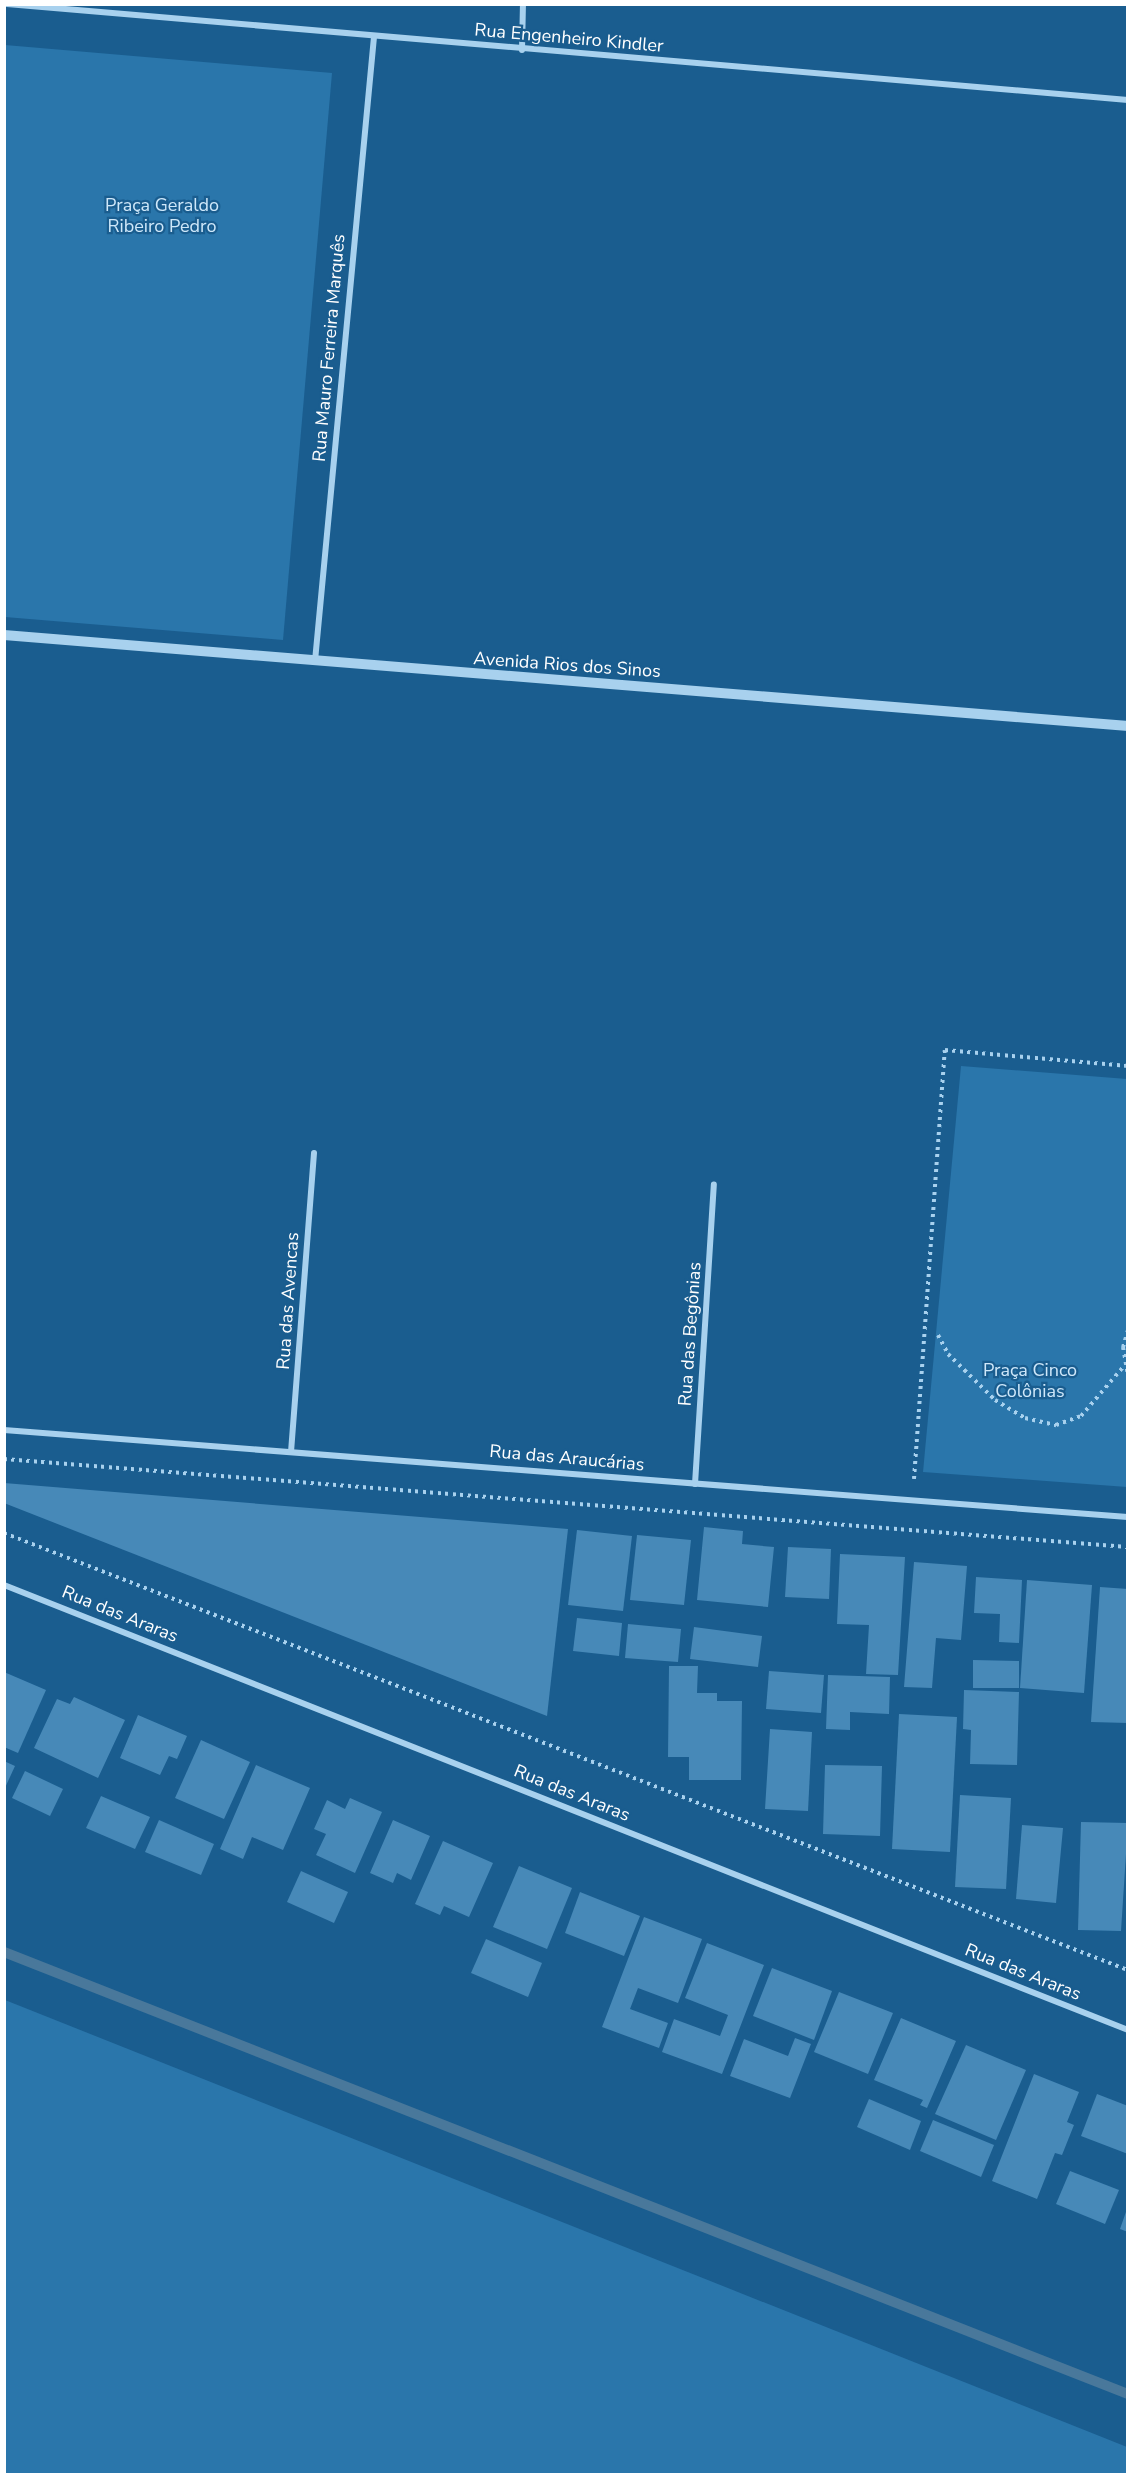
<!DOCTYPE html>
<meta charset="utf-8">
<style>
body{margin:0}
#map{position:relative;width:1132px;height:2479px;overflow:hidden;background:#1a5d8f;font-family:"Nunito Sans",sans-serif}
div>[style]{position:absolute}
.green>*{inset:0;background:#2a76ab}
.stream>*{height:10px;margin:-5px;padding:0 5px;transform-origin:5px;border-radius:5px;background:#49789b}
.building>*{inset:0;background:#4789b8}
.path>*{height:4px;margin-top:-2px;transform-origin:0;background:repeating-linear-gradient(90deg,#a8d1ee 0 3px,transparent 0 7.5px)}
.minor>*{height:6px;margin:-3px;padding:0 3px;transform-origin:3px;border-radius:3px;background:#a8d1ee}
.tertiary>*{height:10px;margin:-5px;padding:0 5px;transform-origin:5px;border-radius:5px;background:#a8d1ee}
span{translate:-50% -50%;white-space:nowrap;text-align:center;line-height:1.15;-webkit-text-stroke:4.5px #1a5d8f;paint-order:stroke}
.street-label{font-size:18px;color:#fff}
.park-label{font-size:18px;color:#cfe8fa}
.frame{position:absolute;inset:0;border:6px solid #fff;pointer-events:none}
</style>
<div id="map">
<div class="green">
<div style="clip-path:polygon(5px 45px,332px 73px,283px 640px,5px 617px)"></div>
<div style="clip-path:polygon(961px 1066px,1127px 1079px,1127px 1487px,923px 1472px)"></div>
<div style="clip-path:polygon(5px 2000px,1127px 2447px,1127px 2474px,5px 2474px)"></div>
</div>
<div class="stream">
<div style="left:4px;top:1952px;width:1208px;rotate:21.47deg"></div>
</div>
<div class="building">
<div style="clip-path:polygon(4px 1483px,568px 1529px,547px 1716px,4px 1503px)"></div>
<div style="clip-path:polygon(704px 1527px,743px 1531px,742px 1544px,774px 1547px,768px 1607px,697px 1600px)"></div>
<div style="clip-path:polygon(577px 1530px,632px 1536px,623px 1611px,568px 1605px)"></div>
<div style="clip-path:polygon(637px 1535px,691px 1540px,684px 1605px,630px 1600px)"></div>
<div style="clip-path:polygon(788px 1547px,831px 1549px,829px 1599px,785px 1597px)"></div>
<div style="clip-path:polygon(840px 1554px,905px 1557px,898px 1675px,866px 1674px,869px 1625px,837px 1624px)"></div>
<div style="clip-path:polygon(914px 1562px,967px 1566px,961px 1640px,936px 1638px,932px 1688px,904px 1687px)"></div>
<div style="clip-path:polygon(976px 1577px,1022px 1580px,1019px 1643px,999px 1642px,1000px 1614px,974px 1613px)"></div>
<div style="clip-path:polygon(1027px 1580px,1092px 1585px,1084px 1693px,1020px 1688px)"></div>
<div style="clip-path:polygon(1100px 1587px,1128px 1589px,1128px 1723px,1091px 1722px)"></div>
<div style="clip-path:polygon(577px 1618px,622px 1623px,619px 1656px,573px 1651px)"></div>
<div style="clip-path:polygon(628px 1624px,681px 1629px,678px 1662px,625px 1658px)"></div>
<div style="clip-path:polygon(694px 1627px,762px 1636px,758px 1667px,690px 1659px)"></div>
<div style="clip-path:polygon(973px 1660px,1019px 1661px,1019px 1688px,973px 1688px)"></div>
<div style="clip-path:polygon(669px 1666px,698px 1666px,697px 1693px,717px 1693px,717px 1701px,742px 1701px,741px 1780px,689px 1780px,689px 1757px,668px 1757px)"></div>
<div style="clip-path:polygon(769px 1671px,824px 1675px,821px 1713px,766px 1709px)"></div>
<div style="clip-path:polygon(4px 1672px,46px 1690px,18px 1753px,4px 1747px)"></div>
<div style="clip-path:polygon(828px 1675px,890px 1677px,889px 1714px,850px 1712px,850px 1730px,826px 1729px)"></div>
<div style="clip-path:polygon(964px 1690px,1019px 1692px,1017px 1765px,970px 1764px,971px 1730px,963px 1729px)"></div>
<div style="clip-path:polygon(74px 1697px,125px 1720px,98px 1778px,34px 1748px,57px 1699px,70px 1704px)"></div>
<div style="clip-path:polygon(899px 1714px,957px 1717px,950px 1852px,892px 1849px)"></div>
<div style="clip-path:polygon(138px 1715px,187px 1736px,177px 1759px,169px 1756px,160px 1775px,120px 1758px)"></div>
<div style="clip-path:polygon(770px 1729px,812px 1732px,808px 1811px,765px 1809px)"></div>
<div style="clip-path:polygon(201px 1740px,250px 1762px,224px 1819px,175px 1798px)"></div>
<div style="clip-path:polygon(4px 1761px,15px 1766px,4px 1790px)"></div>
<div style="clip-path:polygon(256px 1765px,310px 1788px,283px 1850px,252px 1837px,243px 1859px,220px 1849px)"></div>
<div style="clip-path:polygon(825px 1765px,882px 1766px,880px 1836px,823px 1834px)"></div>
<div style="clip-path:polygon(25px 1771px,63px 1789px,50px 1816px,12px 1798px)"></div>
<div style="clip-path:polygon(960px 1795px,1011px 1798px,1006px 1889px,955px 1887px)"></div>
<div style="clip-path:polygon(101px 1796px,150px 1817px,135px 1849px,86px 1828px)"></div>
<div style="clip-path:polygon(350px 1798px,382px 1812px,355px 1873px,316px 1855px,326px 1834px,314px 1829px,327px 1800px,345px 1809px)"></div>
<div style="clip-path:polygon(159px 1820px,214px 1844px,201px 1875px,145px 1852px)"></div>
<div style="clip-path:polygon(393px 1820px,430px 1836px,411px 1880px,397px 1873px,393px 1883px,370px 1873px)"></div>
<div style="clip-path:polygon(1081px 1822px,1128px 1823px,1121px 1931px,1078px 1930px)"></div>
<div style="clip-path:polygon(1022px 1825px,1063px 1828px,1056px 1903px,1016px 1899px)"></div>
<div style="clip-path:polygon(443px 1841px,493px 1863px,469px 1917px,444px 1906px,440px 1915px,415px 1904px)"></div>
<div style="clip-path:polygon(519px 1866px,572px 1888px,547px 1949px,493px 1927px)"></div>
<div style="clip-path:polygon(301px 1871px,348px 1892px,334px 1923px,287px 1902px)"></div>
<div style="clip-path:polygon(580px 1892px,640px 1916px,624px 1956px,565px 1933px)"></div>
<div style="clip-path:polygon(644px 1917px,702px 1939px,678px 2003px,638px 1988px,630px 2009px,668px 2023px,659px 2048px,602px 2027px)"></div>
<div style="clip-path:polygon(486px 1939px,542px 1963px,528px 1997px,471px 1973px)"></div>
<div style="clip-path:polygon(707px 1943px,764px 1965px,722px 2074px,662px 2052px,674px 2019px,720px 2036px,728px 2015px,685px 1998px)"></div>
<div style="clip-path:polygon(772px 1968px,832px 1991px,814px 2040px,753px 2016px)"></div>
<div style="clip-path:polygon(839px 1992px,893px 2013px,868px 2074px,814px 2052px)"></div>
<div style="clip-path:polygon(901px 2018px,956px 2041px,927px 2108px,920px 2105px,923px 2100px,874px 2080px)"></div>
<div style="clip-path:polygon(795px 2038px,811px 2044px,790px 2098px,730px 2076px,744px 2039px,788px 2056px)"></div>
<div style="clip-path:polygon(966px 2045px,1026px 2070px,996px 2140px,935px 2114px)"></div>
<div style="clip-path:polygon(1034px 2074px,1079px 2092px,1067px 2122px,1074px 2125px,1062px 2155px,1055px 2153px,1037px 2199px,992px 2181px)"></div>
<div style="clip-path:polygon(1097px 2094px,1128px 2106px,1128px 2154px,1081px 2136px)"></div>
<div style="clip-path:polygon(869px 2099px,921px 2121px,910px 2150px,857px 2127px)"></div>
<div style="clip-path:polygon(933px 2120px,994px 2145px,981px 2177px,920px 2151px)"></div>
<div style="clip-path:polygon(1070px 2171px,1119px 2190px,1105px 2224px,1056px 2204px)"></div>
<div style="clip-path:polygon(1127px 2209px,1128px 2209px,1128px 2232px,1120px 2229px)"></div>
</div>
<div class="path">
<div style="left:1128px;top:1330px;width:18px;rotate:106deg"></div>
<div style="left:1123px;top:1347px;width:29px;rotate:80deg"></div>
<div style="left:938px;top:1335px;width:21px;rotate:62deg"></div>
<div style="left:948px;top:1354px;width:66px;rotate:44.4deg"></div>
<div style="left:995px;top:1400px;width:35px;rotate:31deg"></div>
<div style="left:1025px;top:1418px;width:32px;rotate:13deg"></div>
<div style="left:1056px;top:1425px;width:27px;rotate:-20deg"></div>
<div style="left:1081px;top:1416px;width:66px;rotate:-49.3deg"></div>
<div style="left:4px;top:1459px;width:1127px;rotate:4.48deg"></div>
<div style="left:914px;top:1479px;width:430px;rotate:-85.9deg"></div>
<div style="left:945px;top:1050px;width:184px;rotate:5deg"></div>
<div style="left:4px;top:1533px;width:1206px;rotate:21.25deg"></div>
</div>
<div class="minor">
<div style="left:7px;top:4px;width:1125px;rotate:4.89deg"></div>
<div style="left:522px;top:50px;width:46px;rotate:-88.8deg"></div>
<div style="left:315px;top:661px;width:627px;rotate:-84.6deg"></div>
<div style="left:4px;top:1430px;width:1127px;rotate:4.43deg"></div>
<div style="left:291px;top:1452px;width:300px;rotate:-85.6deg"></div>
<div style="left:695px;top:1484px;width:300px;rotate:-86.4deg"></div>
<div style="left:4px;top:1585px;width:1209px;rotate:21.6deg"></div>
</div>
<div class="tertiary">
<div style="left:4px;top:635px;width:1128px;rotate:4.63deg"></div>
</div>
<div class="street-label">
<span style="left:569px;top:38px;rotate:5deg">Rua Engenheiro Kindler</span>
<span style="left:329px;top:348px;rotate:-85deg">Rua Mauro Ferreira Marquês</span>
<span style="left:567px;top:665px;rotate:4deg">Avenida Rios dos Sinos</span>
<span style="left:288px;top:1301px;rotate:-86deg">Rua das Avencas</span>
<span style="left:690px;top:1334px;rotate:-86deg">Rua das Begônias</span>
<span style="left:567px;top:1458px;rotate:5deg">Rua das Araucárias</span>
<span style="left:120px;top:1614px;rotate:22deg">Rua das Araras</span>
<span style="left:572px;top:1793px;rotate:22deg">Rua das Araras</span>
<span style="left:1023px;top:1972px;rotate:22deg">Rua das Araras</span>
</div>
<div class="park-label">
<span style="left:162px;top:216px">Praça Geraldo<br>Ribeiro Pedro</span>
<span style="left:1030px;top:1381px">Praça Cinco<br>Colônias</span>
</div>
<div class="frame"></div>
</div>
